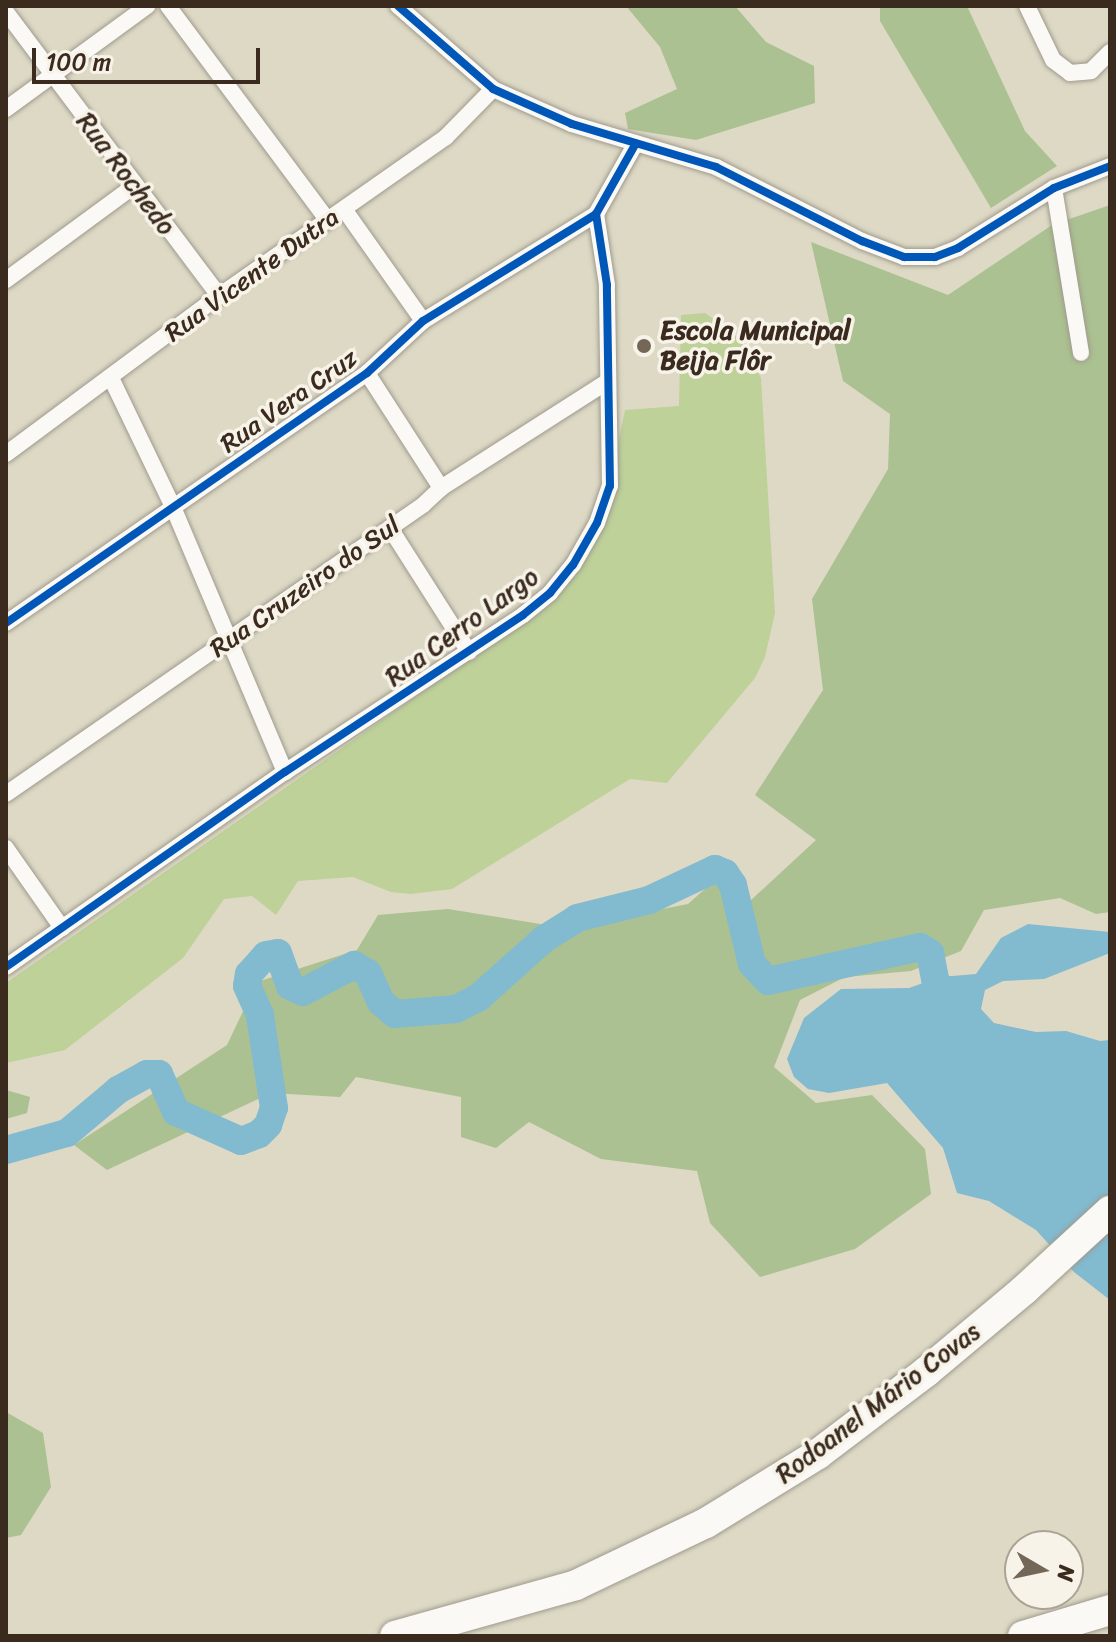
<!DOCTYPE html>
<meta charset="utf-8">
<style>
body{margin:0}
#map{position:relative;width:1116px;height:1642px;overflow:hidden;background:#ddd9c5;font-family:Sriracha,sans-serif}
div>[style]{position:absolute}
.green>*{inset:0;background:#bdd199}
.forest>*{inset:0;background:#abc191}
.water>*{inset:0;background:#82bad0}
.river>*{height:28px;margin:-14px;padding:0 14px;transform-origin:14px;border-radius:14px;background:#82bad0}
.roads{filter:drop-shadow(0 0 2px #9f9a8d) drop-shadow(0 0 2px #9f9a8d)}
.minor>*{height:16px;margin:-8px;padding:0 8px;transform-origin:8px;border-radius:8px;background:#faf9f6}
.motorway>*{height:30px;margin:-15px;padding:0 15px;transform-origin:15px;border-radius:15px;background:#faf9f6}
.cycleway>*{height:8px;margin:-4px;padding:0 4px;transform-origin:4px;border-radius:4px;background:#0057b8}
.dots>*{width:22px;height:22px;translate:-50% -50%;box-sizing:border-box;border:4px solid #f7f3e8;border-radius:50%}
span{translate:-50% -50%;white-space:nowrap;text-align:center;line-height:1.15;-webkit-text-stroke:7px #f7f3e8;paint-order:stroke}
.street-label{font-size:26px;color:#3b2a1e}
.poi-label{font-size:26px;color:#3b2a1e;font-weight:700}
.left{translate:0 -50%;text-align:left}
.frame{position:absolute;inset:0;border:8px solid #3b2a1e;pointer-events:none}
.north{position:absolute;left:1004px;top:1530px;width:80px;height:80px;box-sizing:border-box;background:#f7f3e8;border:2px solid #aca397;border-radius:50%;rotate:99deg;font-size:22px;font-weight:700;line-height:32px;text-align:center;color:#3b2a1e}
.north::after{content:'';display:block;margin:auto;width:28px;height:36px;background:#746758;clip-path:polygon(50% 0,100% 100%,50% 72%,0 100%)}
.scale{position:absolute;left:32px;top:48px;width:228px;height:36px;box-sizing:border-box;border:4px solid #3b2a1e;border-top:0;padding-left:10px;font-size:24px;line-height:28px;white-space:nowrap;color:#3b2a1e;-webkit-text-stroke:6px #f7f3e8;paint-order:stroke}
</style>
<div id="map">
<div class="green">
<div style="clip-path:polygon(705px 313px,740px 339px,761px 378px,775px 613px,765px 657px,755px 678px,667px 783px,630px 779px,452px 889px,411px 894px,391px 892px,353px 877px,298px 881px,276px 915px,252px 896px,224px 899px,183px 958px,65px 1050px,6px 1063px,6px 983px,551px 602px,570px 580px,615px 458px,625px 410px,679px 406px,681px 315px)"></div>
</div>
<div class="forest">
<div style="clip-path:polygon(626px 6px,735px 6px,766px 42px,814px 66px,815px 103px,696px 140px,628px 129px,625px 113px,677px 89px,660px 47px)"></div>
<div style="clip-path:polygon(880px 6px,967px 6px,1025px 131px,1057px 166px,991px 208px,880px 21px)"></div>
<div style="clip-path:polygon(1110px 205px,1110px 912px,1096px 914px,1060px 898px,984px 910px,961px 951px,911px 971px,845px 977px,800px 1000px,774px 1067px,816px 1103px,872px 1095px,925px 1149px,931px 1194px,855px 1249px,760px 1277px,710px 1223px,697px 1171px,601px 1159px,529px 1122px,496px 1148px,461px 1137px,461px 1097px,356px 1077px,340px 1097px,271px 1093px,107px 1170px,74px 1145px,227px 1045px,257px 982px,357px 950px,378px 915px,448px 909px,565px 928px,688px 904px,715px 880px,750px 901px,816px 840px,755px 795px,823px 690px,812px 599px,888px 469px,890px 414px,843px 381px,811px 242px,948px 295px,1052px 225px)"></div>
<div style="clip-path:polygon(6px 1090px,30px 1097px,27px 1113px,6px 1119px)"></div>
<div style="clip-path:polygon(6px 1412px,43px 1433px,51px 1487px,21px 1535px,6px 1538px)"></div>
</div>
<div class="water">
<div style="clip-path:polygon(1028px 924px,1110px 932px,1110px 953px,1044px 979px,1003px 981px,985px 990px,981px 1009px,994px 1023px,1036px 1032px,1066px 1031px,1100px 1041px,1110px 1040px,1110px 1300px,1074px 1272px,1036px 1230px,989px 1201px,957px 1193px,943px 1148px,887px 1083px,829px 1093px,808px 1089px,794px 1077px,787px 1059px,804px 1018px,841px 989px,909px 988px,940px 977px,976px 974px,1001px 938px)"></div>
</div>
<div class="river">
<div style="left:6px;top:1150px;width:63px;rotate:-15.6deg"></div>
<div style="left:67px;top:1133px;width:67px;rotate:-40.1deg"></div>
<div style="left:118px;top:1090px;width:33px;rotate:-29deg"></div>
<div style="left:147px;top:1074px;width:12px"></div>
<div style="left:159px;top:1074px;width:42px;rotate:65.9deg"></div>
<div style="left:176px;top:1112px;width:71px;rotate:24deg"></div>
<div style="left:241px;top:1141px;width:19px;rotate:-21deg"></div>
<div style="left:259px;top:1134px;width:13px;rotate:-45deg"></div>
<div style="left:268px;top:1125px;width:18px;rotate:-71deg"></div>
<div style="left:274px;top:1108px;width:94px;rotate:-98.6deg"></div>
<div style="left:260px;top:1015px;width:32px;rotate:-114deg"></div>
<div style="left:247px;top:986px;width:12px;rotate:-81deg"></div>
<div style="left:249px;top:974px;width:25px;rotate:-48deg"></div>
<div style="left:266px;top:955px;width:12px;rotate:-9deg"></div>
<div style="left:278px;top:953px;width:35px;rotate:70deg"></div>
<div style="left:290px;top:986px;width:14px;rotate:25deg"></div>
<div style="left:303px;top:992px;width:58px;rotate:-27.9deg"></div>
<div style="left:354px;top:965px;width:16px;rotate:30deg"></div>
<div style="left:368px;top:973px;width:32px;rotate:66deg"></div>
<div style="left:381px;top:1002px;width:18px;rotate:41deg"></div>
<div style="left:395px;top:1014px;width:61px;rotate:-4.7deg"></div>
<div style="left:456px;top:1009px;width:25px;rotate:-27deg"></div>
<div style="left:478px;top:998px;width:89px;rotate:-41.8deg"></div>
<div style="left:544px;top:939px;width:39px;rotate:-32deg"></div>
<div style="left:577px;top:918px;width:74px;rotate:-14deg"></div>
<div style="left:649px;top:900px;width:73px;rotate:-25.2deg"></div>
<div style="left:715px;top:869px;width:11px;rotate:22deg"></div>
<div style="left:725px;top:873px;width:14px;rotate:56deg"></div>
<div style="left:733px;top:885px;width:81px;rotate:76.5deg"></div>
<div style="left:752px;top:964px;width:23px;rotate:47deg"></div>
<div style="left:768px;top:981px;width:156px;rotate:-12.6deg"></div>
<div style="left:920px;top:947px;width:12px;rotate:31deg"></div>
<div style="left:930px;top:953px;width:26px;rotate:79deg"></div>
<div style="left:935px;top:979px;width:35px;rotate:68deg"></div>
</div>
<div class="roads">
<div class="minor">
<div style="left:168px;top:6px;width:268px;rotate:53.3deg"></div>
<div style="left:398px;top:6px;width:126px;rotate:41.1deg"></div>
<div style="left:493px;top:89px;width:86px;rotate:23.9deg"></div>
<div style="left:572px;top:124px;width:150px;rotate:16.6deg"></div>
<div style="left:716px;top:167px;width:164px;rotate:26.9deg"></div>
<div style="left:862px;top:241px;width:45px;rotate:20.9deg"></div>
<div style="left:904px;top:257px;width:31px"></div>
<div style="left:935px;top:257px;width:25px;rotate:-21deg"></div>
<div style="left:958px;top:248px;width:113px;rotate:-32deg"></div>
<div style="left:1054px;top:188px;width:60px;rotate:-21.4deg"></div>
<div style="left:1027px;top:6px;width:60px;rotate:64.3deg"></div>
<div style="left:1053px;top:60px;width:21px;rotate:37deg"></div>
<div style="left:1070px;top:73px;width:21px;rotate:-5deg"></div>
<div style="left:1091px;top:71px;width:27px;rotate:-45deg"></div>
<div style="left:6px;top:12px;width:355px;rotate:53.1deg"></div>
<div style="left:6px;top:109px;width:175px;rotate:-36.1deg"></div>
<div style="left:1054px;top:188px;width:167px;rotate:80.7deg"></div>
<div style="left:344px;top:209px;width:137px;rotate:54.8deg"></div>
<div style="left:6px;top:280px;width:159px;rotate:-36.3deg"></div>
<div style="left:367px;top:373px;width:137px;rotate:57.2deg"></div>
<div style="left:111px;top:378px;width:143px;rotate:64.3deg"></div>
<div style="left:173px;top:507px;width:288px;rotate:67.1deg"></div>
<div style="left:6px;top:454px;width:265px;rotate:-36.6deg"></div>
<div style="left:219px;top:296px;width:277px;rotate:-35deg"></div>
<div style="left:446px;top:137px;width:67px;rotate:-45.6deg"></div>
<div style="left:390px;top:528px;width:147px;rotate:57.5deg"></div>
<div style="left:6px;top:623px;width:439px;rotate:-34.7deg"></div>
<div style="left:367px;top:373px;width:76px;rotate:-42.9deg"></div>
<div style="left:423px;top:321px;width:203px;rotate:-31.7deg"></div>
<div style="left:6px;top:794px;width:507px;rotate:-34.72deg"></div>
<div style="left:423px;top:505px;width:25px;rotate:-43deg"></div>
<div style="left:441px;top:488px;width:197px;rotate:-32.6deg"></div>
<div style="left:6px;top:848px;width:98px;rotate:55deg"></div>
<div style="left:6px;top:967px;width:340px;rotate:-35deg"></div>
<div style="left:285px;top:772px;width:285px;rotate:-33.4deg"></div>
<div style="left:523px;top:615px;width:35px;rotate:-39deg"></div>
<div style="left:550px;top:593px;width:36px;rotate:-51deg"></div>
<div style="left:573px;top:565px;width:48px;rotate:-60.3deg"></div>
<div style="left:597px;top:523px;width:39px;rotate:-71deg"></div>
<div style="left:610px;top:486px;width:201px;rotate:-90.9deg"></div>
<div style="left:607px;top:285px;width:72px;rotate:-98.8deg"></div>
<div style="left:596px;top:214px;width:81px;rotate:-60.6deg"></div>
</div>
<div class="motorway">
<div style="left:395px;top:1636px;width:188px;rotate:-15.7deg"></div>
<div style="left:576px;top:1585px;width:144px;rotate:-25.5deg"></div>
<div style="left:706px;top:1523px;width:132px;rotate:-31.6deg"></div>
<div style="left:818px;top:1454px;width:136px;rotate:-37.2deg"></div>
<div style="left:926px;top:1372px;width:128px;rotate:-39.9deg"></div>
<div style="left:1024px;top:1290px;width:117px;rotate:-42.6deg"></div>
<div style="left:1023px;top:1636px;width:91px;rotate:-16.6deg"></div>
</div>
</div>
<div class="cycleway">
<div style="left:398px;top:6px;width:126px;rotate:41.1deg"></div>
<div style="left:493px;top:89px;width:86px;rotate:23.9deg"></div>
<div style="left:572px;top:124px;width:150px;rotate:16.6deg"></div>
<div style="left:716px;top:167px;width:164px;rotate:26.9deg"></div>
<div style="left:862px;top:241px;width:45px;rotate:20.9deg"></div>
<div style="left:904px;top:257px;width:31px"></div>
<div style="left:935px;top:257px;width:25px;rotate:-21deg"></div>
<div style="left:958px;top:248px;width:113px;rotate:-32deg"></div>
<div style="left:1054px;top:188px;width:60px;rotate:-21.4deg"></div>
<div style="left:6px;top:623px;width:439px;rotate:-34.7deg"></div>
<div style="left:367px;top:373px;width:76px;rotate:-42.9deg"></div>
<div style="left:423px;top:321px;width:203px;rotate:-31.7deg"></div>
<div style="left:6px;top:967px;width:340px;rotate:-35deg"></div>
<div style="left:285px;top:772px;width:285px;rotate:-33.4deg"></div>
<div style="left:523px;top:615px;width:35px;rotate:-39deg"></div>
<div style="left:550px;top:593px;width:36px;rotate:-51deg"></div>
<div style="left:573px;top:565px;width:48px;rotate:-60.3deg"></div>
<div style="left:597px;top:523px;width:39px;rotate:-71deg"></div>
<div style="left:610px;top:486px;width:201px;rotate:-90.9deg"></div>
<div style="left:607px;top:285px;width:72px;rotate:-98.8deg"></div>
<div style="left:596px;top:214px;width:81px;rotate:-60.6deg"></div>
</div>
<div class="dots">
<div style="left:644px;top:346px;background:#746758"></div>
</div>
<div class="street-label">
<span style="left:126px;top:174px;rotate:53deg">Rua Rochedo</span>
<span style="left:252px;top:275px;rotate:-36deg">Rua Vicente Dutra</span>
<span style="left:289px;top:401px;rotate:-35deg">Rua Vera Cruz</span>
<span style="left:305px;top:587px;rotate:-35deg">Rua Cruzeiro do Sul</span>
<span style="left:462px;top:627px;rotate:-36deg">Rua Cerro Largo</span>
<span style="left:878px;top:1403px;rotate:-37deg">Rodoanel Mário Covas</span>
</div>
<div class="poi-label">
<span class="left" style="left:660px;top:346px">Escola Municipal<br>Beija Flôr</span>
</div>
<div class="frame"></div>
<div class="north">N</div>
<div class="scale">100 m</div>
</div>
